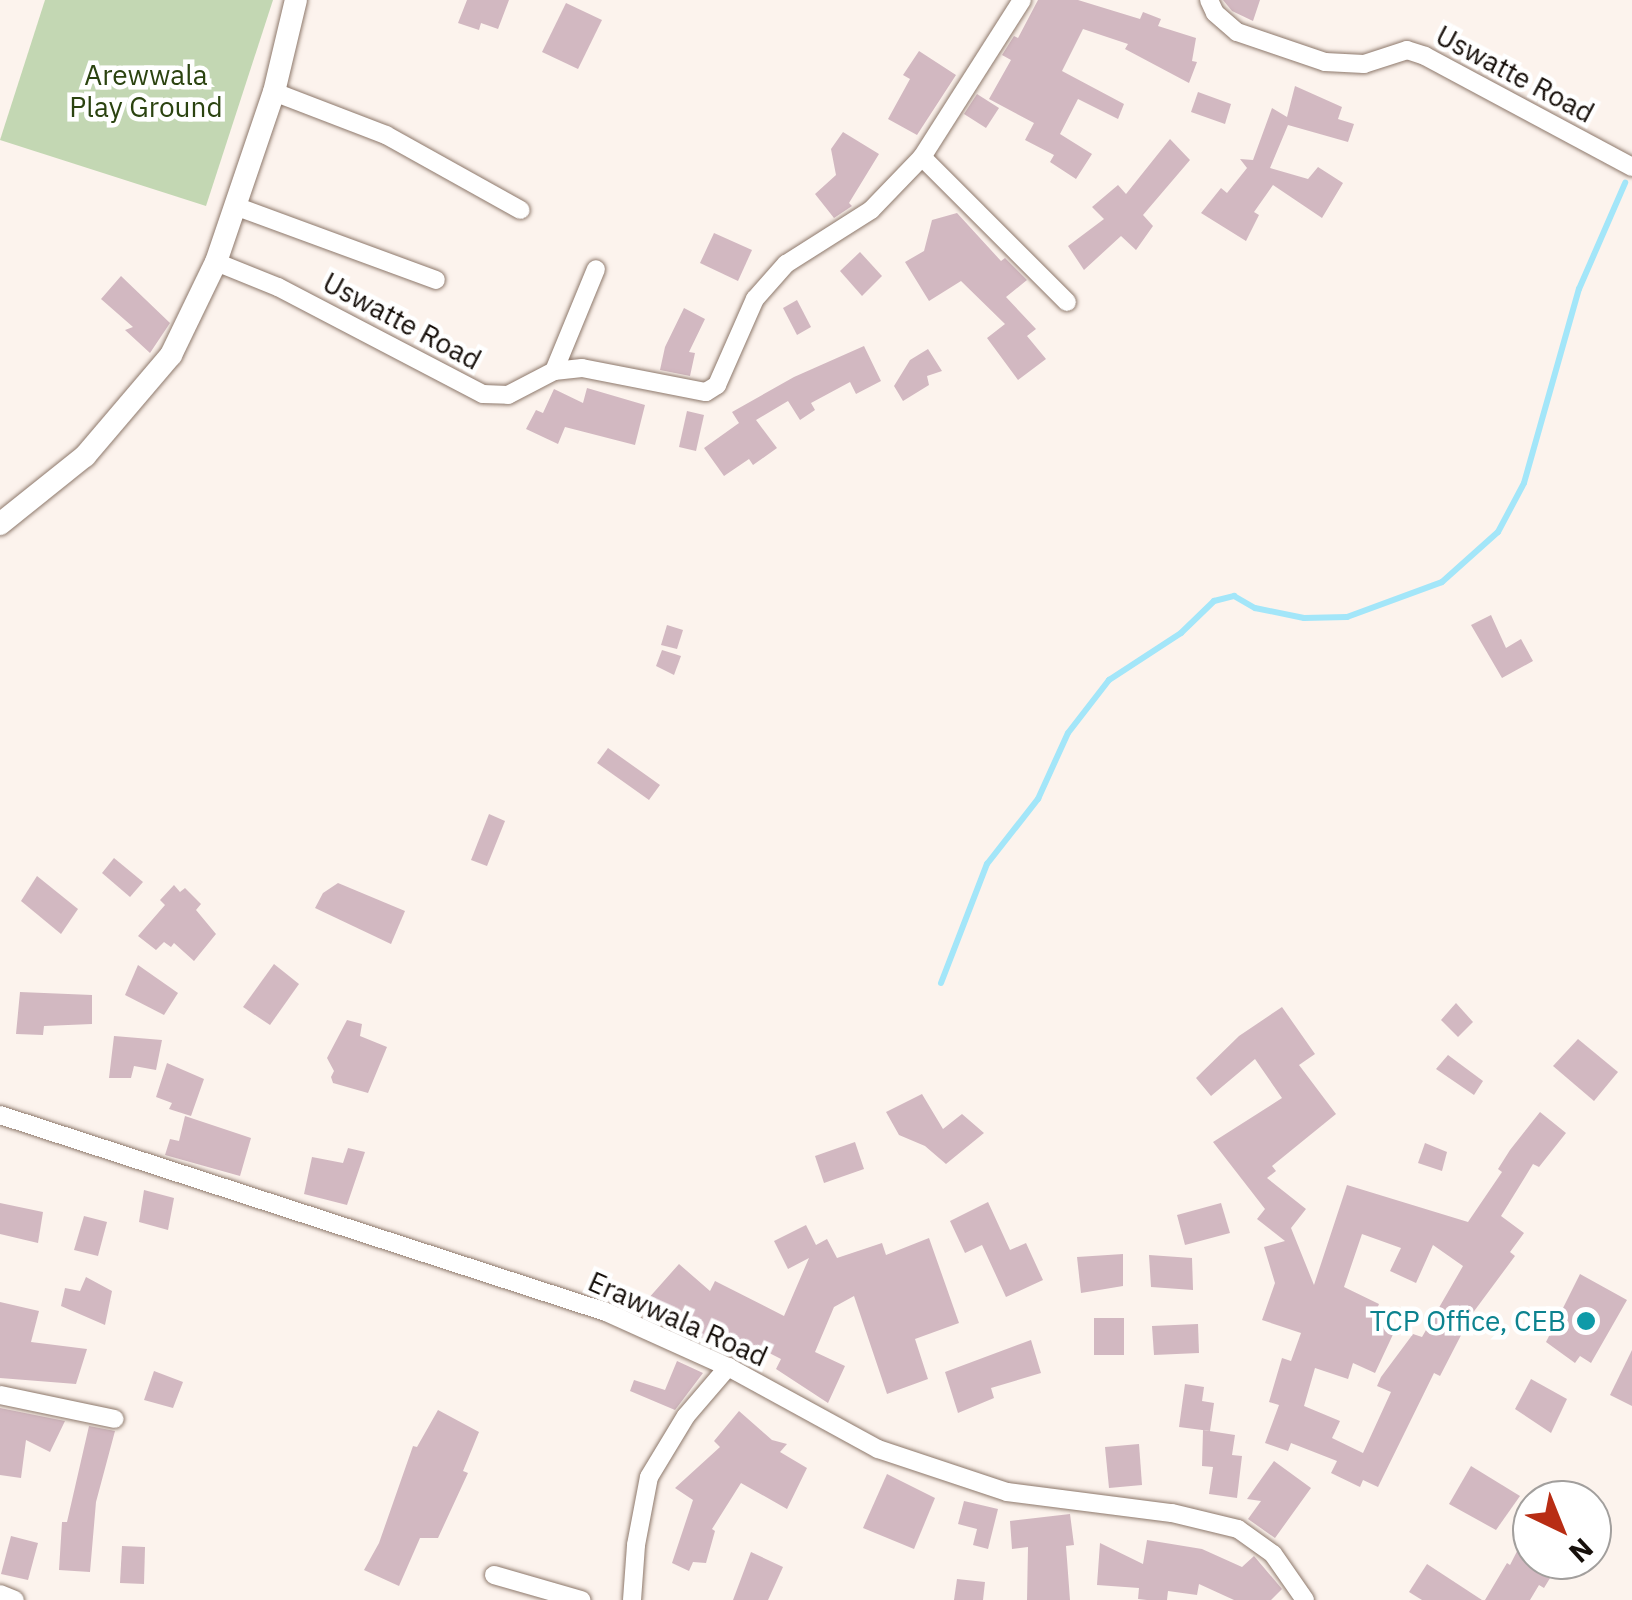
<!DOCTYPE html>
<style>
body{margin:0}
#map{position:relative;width:1632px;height:1600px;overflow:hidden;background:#fcf3ed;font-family:"IBM Plex Sans",sans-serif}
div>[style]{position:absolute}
.green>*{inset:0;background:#c3d7b3}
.stream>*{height:6px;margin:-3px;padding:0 3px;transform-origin:3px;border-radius:3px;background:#a3e6f9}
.building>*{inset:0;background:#d2b8c1}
.roads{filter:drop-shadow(0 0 2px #8d786b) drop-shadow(0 0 2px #8d786b)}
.minor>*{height:18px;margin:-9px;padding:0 9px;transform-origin:9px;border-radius:9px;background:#fff}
.tertiary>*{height:22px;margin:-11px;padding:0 11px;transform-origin:11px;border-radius:11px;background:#fff}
.dots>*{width:28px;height:28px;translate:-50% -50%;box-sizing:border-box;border:5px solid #fff;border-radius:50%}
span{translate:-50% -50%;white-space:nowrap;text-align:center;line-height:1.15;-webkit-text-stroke:9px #fff;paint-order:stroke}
.street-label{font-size:28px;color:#17100b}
.park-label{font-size:28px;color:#2b4310}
.culture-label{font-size:28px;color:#0d838f}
.right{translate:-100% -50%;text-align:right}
.north{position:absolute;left:1512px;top:1480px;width:100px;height:100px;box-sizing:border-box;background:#fff;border:2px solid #a29f9d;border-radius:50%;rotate:137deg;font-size:28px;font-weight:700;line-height:40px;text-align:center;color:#17100b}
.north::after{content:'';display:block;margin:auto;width:35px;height:45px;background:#b82d14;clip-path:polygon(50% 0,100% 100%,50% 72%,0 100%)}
</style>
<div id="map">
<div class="green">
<div style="clip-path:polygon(45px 0,273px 0,206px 206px,0 140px)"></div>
</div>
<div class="stream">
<div style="left:941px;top:983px;width:128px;rotate:-68.9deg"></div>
<div style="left:987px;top:864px;width:83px;rotate:-51.9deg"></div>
<div style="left:1038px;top:799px;width:72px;rotate:-65.6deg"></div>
<div style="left:1068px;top:733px;width:67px;rotate:-52.3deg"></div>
<div style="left:1109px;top:680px;width:86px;rotate:-33.1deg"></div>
<div style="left:1181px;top:633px;width:46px;rotate:-44.1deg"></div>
<div style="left:1214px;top:601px;width:21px;rotate:-14deg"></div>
<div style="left:1234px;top:596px;width:24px;rotate:30deg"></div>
<div style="left:1255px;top:608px;width:50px;rotate:11.5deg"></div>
<div style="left:1304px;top:618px;width:43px;rotate:-1.3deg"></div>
<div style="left:1347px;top:617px;width:101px;rotate:-20.2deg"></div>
<div style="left:1442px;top:582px;width:75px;rotate:-41.8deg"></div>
<div style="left:1498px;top:532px;width:55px;rotate:-62deg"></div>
<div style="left:1524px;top:483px;width:202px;rotate:-74.2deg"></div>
<div style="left:1579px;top:289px;width:116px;rotate:-66.5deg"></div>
</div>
<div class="building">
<div style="clip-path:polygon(467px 0,509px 0,498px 29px,481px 23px,479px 30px,458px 23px)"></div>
<div style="clip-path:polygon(1038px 0,1078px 0,1140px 19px,1143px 12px,1161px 19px,1158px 26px,1196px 38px,1192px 61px,1197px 62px,1189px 83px,1125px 49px,1128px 44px,1083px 29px,1062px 71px,1124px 104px,1118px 119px,1078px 99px,1060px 134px,1092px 154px,1076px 179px,1050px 162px,1054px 155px,1025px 140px,1034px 123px,989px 99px,1011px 60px,1002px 55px,1014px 36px,1018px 38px)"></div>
<div style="clip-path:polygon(1223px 0,1260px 0,1253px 21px,1232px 11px)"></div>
<div style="clip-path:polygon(566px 3px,602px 20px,578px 69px,542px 52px)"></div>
<div style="clip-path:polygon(919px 51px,956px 75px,917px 135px,888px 119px,910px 79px,903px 75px)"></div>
<div style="clip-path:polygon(1295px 86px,1342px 107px,1338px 119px,1354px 124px,1348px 142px,1288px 125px,1270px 168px,1308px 179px,1318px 167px,1343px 183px,1322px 218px,1273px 185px,1254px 212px,1259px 215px,1246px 241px,1201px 213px,1221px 188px,1227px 193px,1247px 168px,1240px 159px,1253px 160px,1272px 108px,1287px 117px)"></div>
<div style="clip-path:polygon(1198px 92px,1231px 104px,1225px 124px,1191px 112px)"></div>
<div style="clip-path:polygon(977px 94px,999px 108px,986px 128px,964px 114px)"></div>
<div style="clip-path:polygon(843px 132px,879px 154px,849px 203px,852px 206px,834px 218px,815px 194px,836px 175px,831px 149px)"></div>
<div style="clip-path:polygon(1170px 139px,1190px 160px,1143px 215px,1153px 226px,1136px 250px,1121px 236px,1084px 270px,1068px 246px,1104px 219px,1092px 207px,1118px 185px,1126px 194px)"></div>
<div style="clip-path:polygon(957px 213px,1001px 261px,1005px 258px,1027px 280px,1006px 297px,1036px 329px,1027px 336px,1046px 359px,1018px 380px,987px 338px,1005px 324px,961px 281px,929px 301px,905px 262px,924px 251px,932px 220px)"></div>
<div style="clip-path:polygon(714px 233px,752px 250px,738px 281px,700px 263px)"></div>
<div style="clip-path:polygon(860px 252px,882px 276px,862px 296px,840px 271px)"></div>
<div style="clip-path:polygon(121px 276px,170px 323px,150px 353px,125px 330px,133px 327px,101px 299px)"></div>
<div style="clip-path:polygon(797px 300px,811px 327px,797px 335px,783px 308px)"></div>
<div style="clip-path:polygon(684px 308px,705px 319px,689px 352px,695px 353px,690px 376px,660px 370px,665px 347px)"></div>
<div style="clip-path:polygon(864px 346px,881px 381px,856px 394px,850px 382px,811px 403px,815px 410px,800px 420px,788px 401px,756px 420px,777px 448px,753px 465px,749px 459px,724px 476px,704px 448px,739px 423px,732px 412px,794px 377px)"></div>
<div style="clip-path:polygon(928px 349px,942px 371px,927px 376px,929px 385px,903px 401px,894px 386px,910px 360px)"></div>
<div style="clip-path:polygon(587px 388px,645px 405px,635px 445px,565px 427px,558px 444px,526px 429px,536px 410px,543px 413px,554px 389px,583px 403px)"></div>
<div style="clip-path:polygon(687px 411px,704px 415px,696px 451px,679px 447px)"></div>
<div style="clip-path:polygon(1491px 615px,1506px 648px,1521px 639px,1533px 661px,1502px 678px,1471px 625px)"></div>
<div style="clip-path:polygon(667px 625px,683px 630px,677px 649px,661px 645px)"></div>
<div style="clip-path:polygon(662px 650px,681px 656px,674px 675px,656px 666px)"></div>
<div style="clip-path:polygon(608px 748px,660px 785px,649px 800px,597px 763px)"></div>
<div style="clip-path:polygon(489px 814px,505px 821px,487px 866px,471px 860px)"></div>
<div style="clip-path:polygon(114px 858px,143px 882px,130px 897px,102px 873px)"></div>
<div style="clip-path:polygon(37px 876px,78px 909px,61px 934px,21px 901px)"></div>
<div style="clip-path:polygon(338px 883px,405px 911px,391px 944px,315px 908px,323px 893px)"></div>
<div style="clip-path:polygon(174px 885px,180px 892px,185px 888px,201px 904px,196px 910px,216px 934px,194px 961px,174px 943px,171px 947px,164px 942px,156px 950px,138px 936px,165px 905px,160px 900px)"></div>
<div style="clip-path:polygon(274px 964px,299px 984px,270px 1025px,243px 1007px)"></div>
<div style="clip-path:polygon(138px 965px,178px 993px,164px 1015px,125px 995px)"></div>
<div style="clip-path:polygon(20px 992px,92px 995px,92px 1024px,44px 1026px,43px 1035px,16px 1034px)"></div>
<div style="clip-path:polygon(1456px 1003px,1473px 1022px,1458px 1037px,1441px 1020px)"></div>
<div style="clip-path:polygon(evenodd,1282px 1007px,1315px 1054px,1299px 1065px,1336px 1114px,1272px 1166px,1276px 1171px,1267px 1178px,1306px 1209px,1291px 1228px,1314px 1285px,1347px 1185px,1468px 1222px,1502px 1172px,1498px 1169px,1510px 1150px,1540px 1112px,1566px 1133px,1539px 1167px,1533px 1164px,1501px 1216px,1524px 1233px,1510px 1252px,1515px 1256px,1472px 1314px,1440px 1376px,1434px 1373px,1378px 1487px,1363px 1480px,1360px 1487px,1331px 1473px,1337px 1461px,1291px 1443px,1288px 1451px,1265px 1443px,1279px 1405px,1269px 1402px,1282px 1358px,1291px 1361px,1301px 1333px,1262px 1320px,1275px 1283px,1264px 1247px,1285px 1241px,1257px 1219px,1265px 1209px,1213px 1142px,1282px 1098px,1255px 1059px,1211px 1096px,1196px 1078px,1239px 1036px,1282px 1007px,1362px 1234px,1401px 1248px,1390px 1271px,1416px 1283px,1433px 1245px,1463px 1266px,1422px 1337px,1413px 1334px,1381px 1377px,1377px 1386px,1391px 1392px,1363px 1453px,1332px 1438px,1340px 1421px,1304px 1406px,1315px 1368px,1348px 1379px,1353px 1363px,1375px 1373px,1396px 1328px,1372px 1321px,1379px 1304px,1344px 1287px,1362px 1234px)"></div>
<div style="clip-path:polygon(347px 1020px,362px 1024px,360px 1036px,387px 1047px,368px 1093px,333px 1083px,331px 1077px,334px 1071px,327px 1058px)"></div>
<div style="clip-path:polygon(114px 1036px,162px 1040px,156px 1070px,134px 1066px,131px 1078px,109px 1078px)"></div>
<div style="clip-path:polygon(1578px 1039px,1618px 1072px,1594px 1101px,1553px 1066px)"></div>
<div style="clip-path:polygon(1448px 1055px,1483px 1081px,1474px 1095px,1436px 1069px)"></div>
<div style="clip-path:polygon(167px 1063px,204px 1079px,191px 1116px,169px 1109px,172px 1103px,156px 1097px)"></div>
<div style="clip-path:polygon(922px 1094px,943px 1129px,962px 1114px,984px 1133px,946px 1164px,925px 1146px,899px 1135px,886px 1112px)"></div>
<div style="clip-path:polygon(185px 1116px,251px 1138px,240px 1176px,165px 1155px,170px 1139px,179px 1141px)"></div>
<div style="clip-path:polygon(855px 1142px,864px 1169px,824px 1183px,815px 1156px)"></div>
<div style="clip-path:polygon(1425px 1143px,1447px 1152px,1442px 1171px,1418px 1163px)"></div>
<div style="clip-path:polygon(348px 1148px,365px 1152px,347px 1205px,304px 1194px,312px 1157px,343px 1163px)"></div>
<div style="clip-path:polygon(144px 1190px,174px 1198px,168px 1230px,139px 1222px)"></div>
<div style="clip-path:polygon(988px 1202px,1010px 1250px,1026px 1243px,1043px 1280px,1006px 1297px,982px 1245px,965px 1253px,950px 1221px)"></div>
<div style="clip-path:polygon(0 1203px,43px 1212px,38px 1243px,0 1234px)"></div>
<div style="clip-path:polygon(1221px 1203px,1230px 1233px,1185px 1245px,1177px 1215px)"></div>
<div style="clip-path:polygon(84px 1216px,107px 1222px,98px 1256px,74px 1250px)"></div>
<div style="clip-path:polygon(806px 1225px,816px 1245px,827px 1239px,837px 1258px,882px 1243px,886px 1255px,929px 1238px,959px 1323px,915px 1339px,928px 1379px,887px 1394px,854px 1296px,834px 1307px,815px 1352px,845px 1366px,828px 1403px,776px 1369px,781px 1359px,754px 1345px,750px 1351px,738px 1345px,734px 1352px,708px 1337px,706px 1340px,675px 1324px,647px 1300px,679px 1264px,710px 1291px,715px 1281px,784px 1316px,809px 1258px,788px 1269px,774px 1241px)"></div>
<div style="clip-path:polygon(1123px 1254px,1123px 1286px,1081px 1293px,1077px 1257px)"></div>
<div style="clip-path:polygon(1149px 1255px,1192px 1258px,1193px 1290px,1151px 1287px)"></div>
<div style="clip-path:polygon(1580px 1274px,1627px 1300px,1591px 1363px,1580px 1356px,1575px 1363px,1546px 1342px)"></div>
<div style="clip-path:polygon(86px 1277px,112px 1291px,105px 1325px,61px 1306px,65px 1288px,80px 1291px)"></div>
<div style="clip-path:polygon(0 1302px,39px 1311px,31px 1342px,87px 1349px,76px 1384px,0 1378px)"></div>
<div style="clip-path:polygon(1094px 1318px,1124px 1318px,1124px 1355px,1094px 1355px)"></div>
<div style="clip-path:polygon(1198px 1324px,1199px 1353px,1154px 1355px,1152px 1326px)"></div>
<div style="clip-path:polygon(1031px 1340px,1041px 1373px,991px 1388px,994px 1398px,958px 1413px,945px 1372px)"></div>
<div style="clip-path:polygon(1632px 1350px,1632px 1406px,1610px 1395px)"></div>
<div style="clip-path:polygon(677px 1361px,703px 1373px,675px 1410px,630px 1391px,634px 1380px,665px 1390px)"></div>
<div style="clip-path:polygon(154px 1371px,183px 1382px,173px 1408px,144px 1400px)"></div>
<div style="clip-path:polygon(1531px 1379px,1567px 1399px,1551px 1433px,1515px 1409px)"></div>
<div style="clip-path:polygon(1185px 1384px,1204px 1387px,1202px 1401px,1214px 1403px,1210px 1431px,1179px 1427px)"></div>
<div style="clip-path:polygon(0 1408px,65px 1421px,50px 1452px,26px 1440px,21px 1478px,0 1475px)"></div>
<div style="clip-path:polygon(438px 1410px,479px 1432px,463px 1471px,468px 1473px,438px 1538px,420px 1538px,399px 1586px,364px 1570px,379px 1543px,413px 1446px,417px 1447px)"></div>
<div style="clip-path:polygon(739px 1411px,772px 1440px,787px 1444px,780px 1452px,807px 1468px,787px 1509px,741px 1483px,712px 1529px,715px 1531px,706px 1563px,693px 1562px,689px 1571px,672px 1563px,693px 1500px,675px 1488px,720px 1447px,714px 1441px)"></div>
<div style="clip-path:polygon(89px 1426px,115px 1431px,96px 1502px,90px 1572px,59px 1570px,62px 1522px,67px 1522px)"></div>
<div style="clip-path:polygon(1203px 1430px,1235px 1435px,1232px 1455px,1242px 1456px,1237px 1498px,1209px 1494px,1213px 1467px,1202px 1466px)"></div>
<div style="clip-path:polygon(1139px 1444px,1142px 1485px,1109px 1488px,1105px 1447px)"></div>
<div style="clip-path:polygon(1274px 1461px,1311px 1488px,1275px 1538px,1248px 1519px,1261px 1501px,1247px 1499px)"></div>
<div style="clip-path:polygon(1471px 1466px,1520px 1496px,1496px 1530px,1449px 1504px)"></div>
<div style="clip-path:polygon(887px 1474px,935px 1498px,914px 1549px,863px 1528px)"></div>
<div style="clip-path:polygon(964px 1501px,998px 1509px,988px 1549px,973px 1545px,977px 1529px,958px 1524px)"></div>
<div style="clip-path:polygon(1070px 1514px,1074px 1545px,1066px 1546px,1070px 1600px,1027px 1600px,1028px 1547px,1012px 1549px,1010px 1521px)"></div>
<div style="clip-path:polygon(1532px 1522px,1532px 1560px,1561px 1560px,1544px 1588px,1539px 1585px,1530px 1600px,1485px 1600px,1507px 1563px,1510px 1565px)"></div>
<div style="clip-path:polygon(11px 1536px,38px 1543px,28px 1580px,1px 1574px)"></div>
<div style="clip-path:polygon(1147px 1540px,1202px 1549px,1242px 1567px,1254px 1556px,1282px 1589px,1271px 1600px,1234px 1600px,1199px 1584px,1197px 1595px,1168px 1591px,1167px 1600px,1147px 1600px,1138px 1599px,1139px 1588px,1097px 1585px,1100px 1543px,1143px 1564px)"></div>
<div style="clip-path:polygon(122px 1546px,145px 1547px,144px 1584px,120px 1583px)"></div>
<div style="clip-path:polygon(751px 1552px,783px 1567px,768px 1600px,733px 1600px)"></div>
<div style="clip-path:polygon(1427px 1564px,1482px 1600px,1422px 1600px,1409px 1592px)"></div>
<div style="clip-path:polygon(957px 1579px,985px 1582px,983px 1600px,954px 1600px)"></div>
</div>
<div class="roads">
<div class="minor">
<div style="left:1209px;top:0;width:14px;rotate:65deg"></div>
<div style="left:1215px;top:13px;width:29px;rotate:41deg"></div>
<div style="left:1237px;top:32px;width:93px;rotate:18.8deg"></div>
<div style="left:1325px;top:62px;width:39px;rotate:3deg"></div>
<div style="left:1364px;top:64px;width:45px;rotate:-18deg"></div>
<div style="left:1407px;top:50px;width:19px;rotate:18deg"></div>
<div style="left:1425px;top:56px;width:235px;rotate:28.2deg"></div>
<div style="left:274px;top:92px;width:120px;rotate:21deg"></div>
<div style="left:386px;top:135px;width:154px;rotate:29.1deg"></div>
<div style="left:922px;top:157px;width:205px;rotate:45deg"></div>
<div style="left:235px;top:206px;width:214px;rotate:20.2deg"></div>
<div style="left:216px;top:262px;width:67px;rotate:22deg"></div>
<div style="left:278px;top:287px;width:231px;rotate:27.6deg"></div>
<div style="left:483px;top:394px;width:25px;rotate:2deg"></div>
<div style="left:508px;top:395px;width:52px;rotate:-27.6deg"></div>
<div style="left:554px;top:371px;width:28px;rotate:-6deg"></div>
<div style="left:582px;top:368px;width:126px;rotate:11deg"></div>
<div style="left:706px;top:392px;width:13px;rotate:-32deg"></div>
<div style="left:717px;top:385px;width:94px;rotate:-66.2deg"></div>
<div style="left:755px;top:299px;width:47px;rotate:-48.5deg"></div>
<div style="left:786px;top:264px;width:101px;rotate:-32.4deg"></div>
<div style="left:871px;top:210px;width:74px;rotate:-46.1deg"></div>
<div style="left:922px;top:157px;width:186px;rotate:-57.5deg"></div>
<div style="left:554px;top:371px;width:110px;rotate:-67.6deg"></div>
<div style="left:0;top:1115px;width:637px;rotate:18.01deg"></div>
<div style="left:606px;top:1312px;width:134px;rotate:24.3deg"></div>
<div style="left:728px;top:1367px;width:171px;rotate:28.7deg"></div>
<div style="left:878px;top:1449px;width:136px;rotate:18.4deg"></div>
<div style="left:1007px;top:1492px;width:166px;rotate:7.3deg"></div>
<div style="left:1172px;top:1513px;width:68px;rotate:13.6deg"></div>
<div style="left:1238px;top:1529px;width:43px;rotate:35.5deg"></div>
<div style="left:1273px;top:1554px;width:56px;rotate:55.2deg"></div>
<div style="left:0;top:1395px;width:117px;rotate:11.8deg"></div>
<div style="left:494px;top:1575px;width:91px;rotate:16deg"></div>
<div style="left:0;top:1594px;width:16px;rotate:22deg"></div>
<div style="left:632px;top:1600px;width:55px;rotate:-85.8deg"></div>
<div style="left:636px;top:1545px;width:69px;rotate:-79.2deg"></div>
<div style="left:649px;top:1477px;width:71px;rotate:-58.8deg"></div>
<div style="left:686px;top:1416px;width:65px;rotate:-49.4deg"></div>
</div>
<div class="tertiary">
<div style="left:0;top:524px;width:109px;rotate:-38.7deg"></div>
<div style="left:85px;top:456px;width:133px;rotate:-49.6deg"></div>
<div style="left:171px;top:355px;width:103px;rotate:-64.2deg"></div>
<div style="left:216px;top:262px;width:180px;rotate:-71.2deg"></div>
<div style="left:274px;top:92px;width:95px;rotate:-76.6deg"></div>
</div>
</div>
<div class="dots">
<div style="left:1586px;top:1321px;background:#0f9aa8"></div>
</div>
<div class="street-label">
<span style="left:1515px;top:74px;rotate:28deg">Uswatte Road</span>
<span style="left:402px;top:321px;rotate:28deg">Uswatte Road</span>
<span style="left:678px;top:1319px;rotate:24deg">Erawwala Road</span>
</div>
<div class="park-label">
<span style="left:146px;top:91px">Arewwala<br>Play Ground</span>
</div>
<div class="culture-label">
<span class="right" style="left:1566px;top:1321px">TCP Office, CEB</span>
</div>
<div class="north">N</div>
</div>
